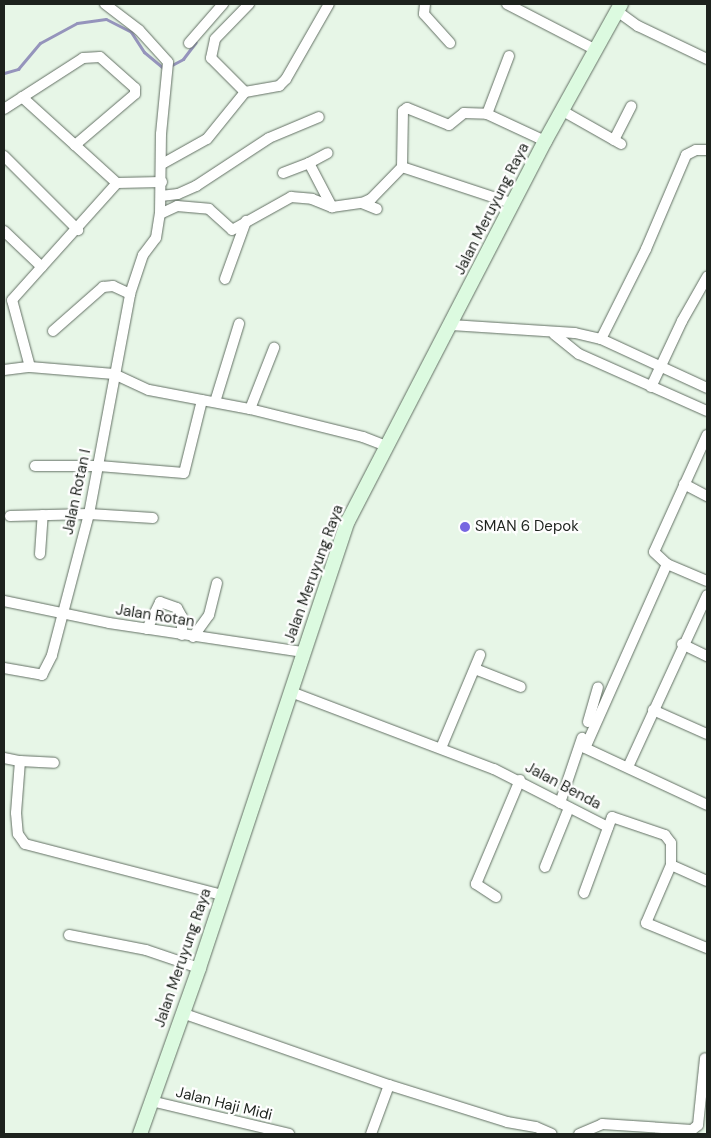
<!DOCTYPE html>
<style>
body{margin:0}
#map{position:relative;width:711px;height:1138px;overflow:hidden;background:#e7f6e7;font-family:"DM Sans",sans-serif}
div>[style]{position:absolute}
.stream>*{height:3px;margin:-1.5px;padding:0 1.5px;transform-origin:1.5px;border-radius:1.5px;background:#9594bc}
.roads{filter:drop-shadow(0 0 1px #637064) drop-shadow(0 0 1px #637064)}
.minor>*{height:10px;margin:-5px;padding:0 5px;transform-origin:5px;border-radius:5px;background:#fff}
.secondary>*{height:14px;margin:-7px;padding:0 7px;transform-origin:7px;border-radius:7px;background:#dcfae0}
.dots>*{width:14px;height:14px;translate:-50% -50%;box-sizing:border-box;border:2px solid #fefefe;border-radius:50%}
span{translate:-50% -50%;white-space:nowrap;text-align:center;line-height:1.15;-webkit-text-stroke:4.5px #fefefe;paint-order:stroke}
.street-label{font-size:15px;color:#1d221d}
.poi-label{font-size:15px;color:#1d221d}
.left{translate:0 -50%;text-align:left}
.frame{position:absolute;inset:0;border:5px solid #1d221d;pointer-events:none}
</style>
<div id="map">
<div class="stream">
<div style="left:170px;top:66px;width:15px;rotate:-28deg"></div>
<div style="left:183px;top:59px;width:21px;rotate:-53deg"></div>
<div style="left:4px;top:73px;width:15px;rotate:-16deg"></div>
<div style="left:18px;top:69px;width:34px;rotate:-50deg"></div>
<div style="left:40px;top:43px;width:42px;rotate:-28.4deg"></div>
<div style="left:77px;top:23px;width:29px;rotate:-8deg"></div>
<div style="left:106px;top:19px;width:28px;rotate:27deg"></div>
<div style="left:131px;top:32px;width:24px;rotate:57deg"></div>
<div style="left:144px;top:52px;width:26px;rotate:40deg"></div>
</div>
<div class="roads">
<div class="minor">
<div style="left:425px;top:4px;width:10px;rotate:96deg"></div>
<div style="left:424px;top:14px;width:39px;rotate:48deg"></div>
<div style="left:507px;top:4px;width:98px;rotate:27.3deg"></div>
<div style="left:617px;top:11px;width:26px;rotate:36deg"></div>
<div style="left:638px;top:26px;width:76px;rotate:25.6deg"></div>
<div style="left:189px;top:43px;width:52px;rotate:-48.9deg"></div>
<div style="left:245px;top:92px;width:48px;rotate:-135deg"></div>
<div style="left:211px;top:58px;width:19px;rotate:-78deg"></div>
<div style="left:215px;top:39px;width:49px;rotate:-45.8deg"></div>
<div style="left:22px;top:97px;width:128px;rotate:42.2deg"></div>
<div style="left:117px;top:183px;width:45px;rotate:-1.3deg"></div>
<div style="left:4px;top:109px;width:94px;rotate:-32.8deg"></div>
<div style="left:83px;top:58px;width:17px;rotate:-3deg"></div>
<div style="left:100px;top:57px;width:47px;rotate:41.5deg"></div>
<div style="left:135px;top:88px;width:6px;rotate:90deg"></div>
<div style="left:135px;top:94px;width:79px;rotate:139.6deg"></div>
<div style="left:561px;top:110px;width:69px;rotate:29.5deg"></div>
<div style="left:487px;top:114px;width:62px;rotate:-69.2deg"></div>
<div style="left:614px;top:140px;width:38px;rotate:-63deg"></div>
<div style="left:4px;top:156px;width:105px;rotate:45deg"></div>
<div style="left:309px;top:163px;width:21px;rotate:-28deg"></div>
<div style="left:162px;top:164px;width:51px;rotate:-29.1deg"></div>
<div style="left:207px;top:139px;width:60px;rotate:-51deg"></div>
<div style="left:245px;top:92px;width:35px;rotate:-10deg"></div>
<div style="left:279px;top:86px;width:10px;rotate:-45deg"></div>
<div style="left:286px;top:79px;width:86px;rotate:-60.2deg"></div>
<div style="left:402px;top:167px;width:56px;rotate:-89deg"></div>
<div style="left:403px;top:111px;width:5px;rotate:-37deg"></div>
<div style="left:407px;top:108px;width:45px;rotate:22deg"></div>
<div style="left:449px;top:125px;width:19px;rotate:-39deg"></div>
<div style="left:464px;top:113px;width:23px;rotate:2deg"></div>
<div style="left:487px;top:114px;width:64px;rotate:25deg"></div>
<div style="left:402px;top:167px;width:118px;rotate:18.3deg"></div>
<div style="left:283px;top:173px;width:28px;rotate:-21deg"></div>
<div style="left:309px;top:163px;width:50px;rotate:62.4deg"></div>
<div style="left:161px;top:196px;width:17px;rotate:-7deg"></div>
<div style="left:178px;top:194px;width:20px;rotate:-24deg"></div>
<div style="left:196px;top:186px;width:87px;rotate:-33.3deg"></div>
<div style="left:269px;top:138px;width:54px;rotate:-22.8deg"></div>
<div style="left:362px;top:203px;width:16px;rotate:22deg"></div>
<div style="left:160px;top:214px;width:19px;rotate:-25deg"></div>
<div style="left:177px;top:206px;width:32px;rotate:5deg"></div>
<div style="left:209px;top:209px;width:31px;rotate:42deg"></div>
<div style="left:232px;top:230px;width:68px;rotate:-29.2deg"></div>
<div style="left:291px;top:197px;width:21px;rotate:5deg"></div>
<div style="left:312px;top:199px;width:22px;rotate:22deg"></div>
<div style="left:332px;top:207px;width:30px;rotate:-8deg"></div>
<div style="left:362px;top:203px;width:10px;rotate:-24deg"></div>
<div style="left:371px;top:199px;width:45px;rotate:-45.9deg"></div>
<div style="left:4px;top:231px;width:52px;rotate:43.5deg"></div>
<div style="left:225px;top:279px;width:62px;rotate:-70.1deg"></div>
<div style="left:451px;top:325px;width:124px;rotate:3.7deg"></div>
<div style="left:575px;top:333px;width:27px;rotate:13deg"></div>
<div style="left:601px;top:339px;width:117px;rotate:24.8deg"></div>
<div style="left:53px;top:331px;width:67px;rotate:-41.3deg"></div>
<div style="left:103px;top:287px;width:10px;rotate:-6deg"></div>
<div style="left:113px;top:286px;width:19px;rotate:25deg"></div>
<div style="left:554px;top:334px;width:32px;rotate:39deg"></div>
<div style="left:579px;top:354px;width:140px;rotate:24deg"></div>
<div style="left:601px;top:339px;width:101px;rotate:-63.4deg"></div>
<div style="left:646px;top:249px;width:102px;rotate:-66.9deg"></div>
<div style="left:686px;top:155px;width:11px;rotate:-27deg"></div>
<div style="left:696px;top:150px;width:11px"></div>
<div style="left:30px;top:367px;width:69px;rotate:-105deg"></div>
<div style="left:12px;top:300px;width:157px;rotate:-48.1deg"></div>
<div style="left:4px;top:370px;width:26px;rotate:-7deg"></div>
<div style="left:30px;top:367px;width:84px;rotate:4.8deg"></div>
<div style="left:114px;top:374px;width:38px;rotate:25deg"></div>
<div style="left:149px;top:390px;width:103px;rotate:10.7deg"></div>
<div style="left:250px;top:409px;width:116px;rotate:13.9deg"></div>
<div style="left:363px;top:437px;width:26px;rotate:21deg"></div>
<div style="left:651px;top:387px;width:73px;rotate:-64.8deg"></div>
<div style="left:682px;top:321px;width:51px;rotate:-60.4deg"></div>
<div style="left:215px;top:402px;width:82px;rotate:-72.9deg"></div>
<div style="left:250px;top:409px;width:66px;rotate:-68.5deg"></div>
<div style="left:707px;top:435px;width:128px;rotate:114.4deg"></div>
<div style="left:654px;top:552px;width:18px;rotate:43deg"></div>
<div style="left:667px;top:564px;width:43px;rotate:23deg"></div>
<div style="left:35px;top:466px;width:64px"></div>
<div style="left:99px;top:466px;width:85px;rotate:4.7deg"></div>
<div style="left:184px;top:473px;width:75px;rotate:-76.1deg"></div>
<div style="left:684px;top:484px;width:26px;rotate:28deg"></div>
<div style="left:10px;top:516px;width:79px;rotate:-1.5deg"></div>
<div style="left:89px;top:514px;width:64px;rotate:3.6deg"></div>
<div style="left:40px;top:554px;width:39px;rotate:-86deg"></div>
<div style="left:667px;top:564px;width:201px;rotate:114deg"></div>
<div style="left:585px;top:748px;width:135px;rotate:25deg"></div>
<div style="left:4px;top:601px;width:107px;rotate:11.8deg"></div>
<div style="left:109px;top:623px;width:195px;rotate:8.5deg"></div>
<div style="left:147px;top:629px;width:30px;rotate:-64deg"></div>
<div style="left:160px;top:602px;width:18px;rotate:19deg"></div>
<div style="left:177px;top:608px;width:10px;rotate:61deg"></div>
<div style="left:182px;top:617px;width:18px;rotate:90deg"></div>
<div style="left:193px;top:637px;width:27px;rotate:-54deg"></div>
<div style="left:209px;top:615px;width:33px;rotate:-76deg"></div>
<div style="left:682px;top:644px;width:28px;rotate:26deg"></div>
<div style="left:4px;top:668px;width:39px;rotate:10deg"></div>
<div style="left:42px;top:675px;width:22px;rotate:-63deg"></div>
<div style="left:52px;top:655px;width:146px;rotate:-75.3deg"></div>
<div style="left:89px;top:514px;width:224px;rotate:-79.4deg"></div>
<div style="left:130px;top:294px;width:41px;rotate:-71.6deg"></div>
<div style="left:143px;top:255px;width:21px;rotate:-53deg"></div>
<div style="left:156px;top:238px;width:24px;rotate:-81deg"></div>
<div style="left:160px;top:214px;width:80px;rotate:-89.3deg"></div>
<div style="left:161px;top:134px;width:72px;rotate:-84.4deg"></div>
<div style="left:168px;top:62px;width:43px;rotate:-132.2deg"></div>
<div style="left:139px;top:30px;width:43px;rotate:-142.6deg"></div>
<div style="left:475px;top:669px;width:49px;rotate:21.4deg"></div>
<div style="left:291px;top:692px;width:217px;rotate:20.8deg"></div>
<div style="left:494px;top:769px;width:128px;rotate:27deg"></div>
<div style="left:653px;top:710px;width:59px;rotate:24deg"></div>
<div style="left:588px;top:722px;width:36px;rotate:-74deg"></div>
<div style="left:441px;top:748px;width:101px;rotate:-67.2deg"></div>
<div style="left:4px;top:758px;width:16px;rotate:11deg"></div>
<div style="left:20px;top:761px;width:52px;rotate:94.4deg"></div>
<div style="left:16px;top:813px;width:21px;rotate:85deg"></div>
<div style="left:18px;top:834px;width:12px;rotate:55deg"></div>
<div style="left:25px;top:844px;width:203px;rotate:14.5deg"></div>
<div style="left:20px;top:761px;width:34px;rotate:3deg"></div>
<div style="left:628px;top:767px;width:189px;rotate:-65.3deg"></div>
<div style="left:560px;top:803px;width:69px;rotate:-71.3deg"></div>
<div style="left:671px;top:865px;width:39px;rotate:24deg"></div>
<div style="left:545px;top:867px;width:64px;rotate:-67.9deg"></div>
<div style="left:584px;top:893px;width:81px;rotate:-69.8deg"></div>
<div style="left:612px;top:817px;width:56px;rotate:18.8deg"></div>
<div style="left:665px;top:835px;width:10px;rotate:53deg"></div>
<div style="left:671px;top:843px;width:22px;rotate:90deg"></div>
<div style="left:671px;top:865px;width:63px;rotate:113.3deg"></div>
<div style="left:646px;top:923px;width:66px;rotate:22.3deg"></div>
<div style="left:496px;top:897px;width:24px;rotate:-147deg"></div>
<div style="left:476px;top:884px;width:113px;rotate:-67.1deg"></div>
<div style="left:69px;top:935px;width:78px;rotate:11deg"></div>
<div style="left:146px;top:950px;width:56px;rotate:18.8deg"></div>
<div style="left:182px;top:1013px;width:219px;rotate:19.2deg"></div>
<div style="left:389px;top:1085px;width:124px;rotate:17.4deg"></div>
<div style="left:507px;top:1122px;width:29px;rotate:10deg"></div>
<div style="left:536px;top:1127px;width:17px;rotate:24deg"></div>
<div style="left:151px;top:1101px;width:142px;rotate:13.4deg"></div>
<div style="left:371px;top:1134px;width:52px;rotate:-69.8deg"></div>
<div style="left:579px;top:1134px;width:25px;rotate:-23deg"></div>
<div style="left:602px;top:1124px;width:90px;rotate:3.8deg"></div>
<div style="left:692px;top:1130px;width:8px;rotate:-40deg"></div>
<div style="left:698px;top:1125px;width:67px;rotate:-84deg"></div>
</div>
<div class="secondary">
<div style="left:140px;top:1134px;width:176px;rotate:-70.4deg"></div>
<div style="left:199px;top:968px;width:471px;rotate:-71.6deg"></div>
<div style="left:348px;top:521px;width:428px;rotate:-62.6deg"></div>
<div style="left:545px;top:141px;width:157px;rotate:-61deg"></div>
</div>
</div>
<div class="dots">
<div style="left:465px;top:527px;background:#7766e1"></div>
</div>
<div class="street-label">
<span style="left:492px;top:209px;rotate:-63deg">Jalan Meruyung Raya</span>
<span style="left:77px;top:492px;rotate:-78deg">Jalan Rotan I</span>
<span style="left:314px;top:574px;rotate:-70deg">Jalan Meruyung Raya</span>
<span style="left:155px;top:616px;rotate:9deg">Jalan Rotan</span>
<span style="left:563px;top:786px;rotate:28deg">Jalan Benda</span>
<span style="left:183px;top:958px;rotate:-71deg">Jalan Meruyung Raya</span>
<span style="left:224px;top:1104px;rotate:14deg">Jalan Haji Midi</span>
</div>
<div class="poi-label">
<span class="left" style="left:475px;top:527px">SMAN 6 Depok</span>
</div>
<div class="frame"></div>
</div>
